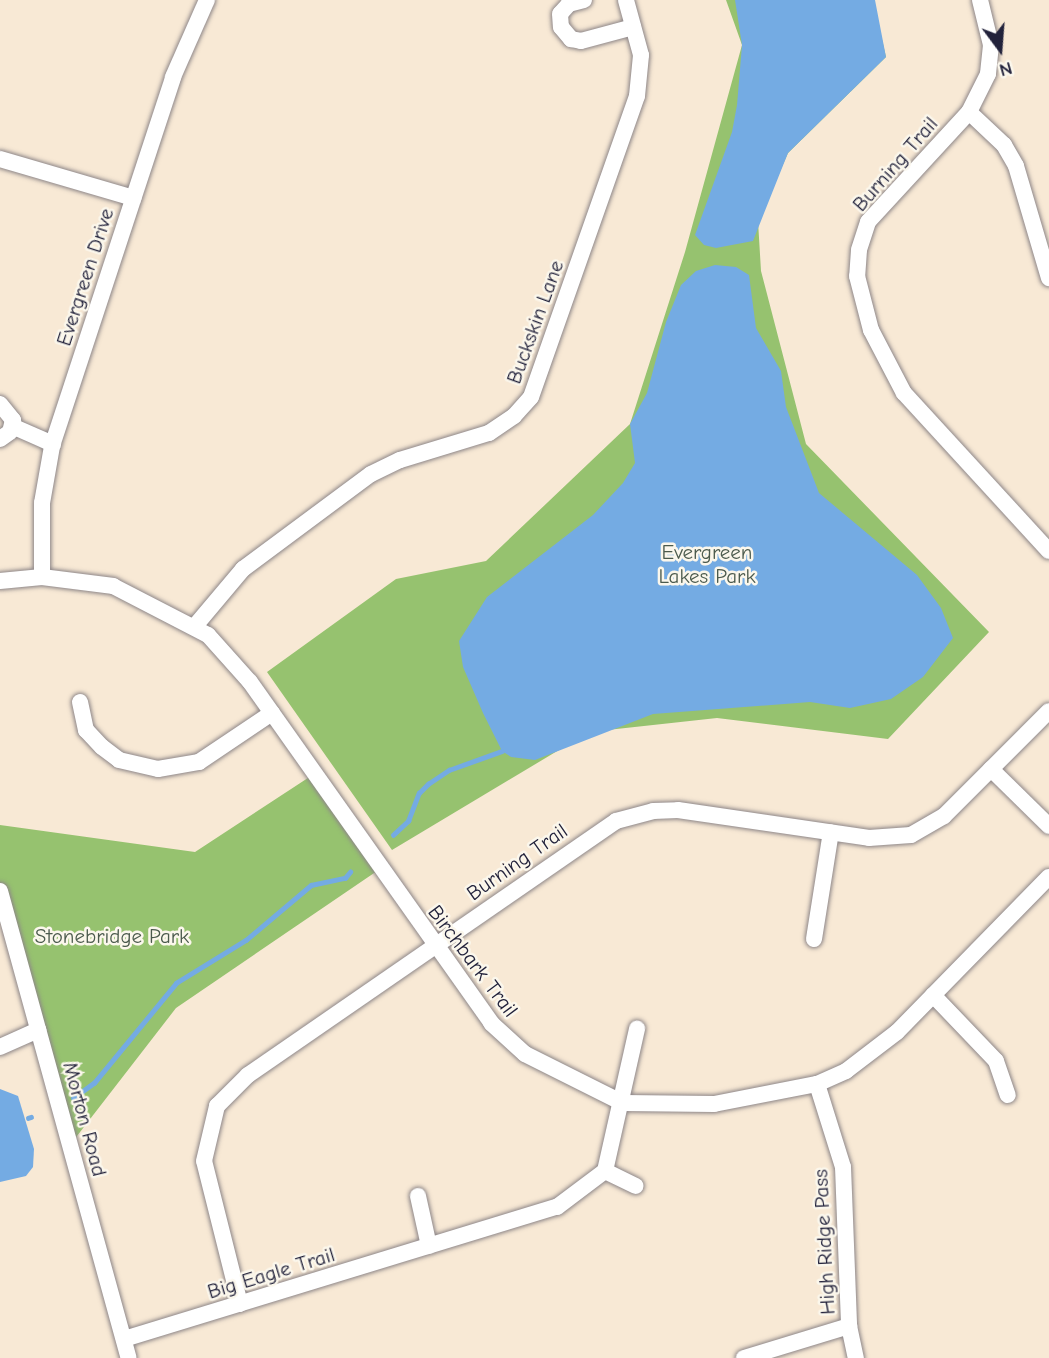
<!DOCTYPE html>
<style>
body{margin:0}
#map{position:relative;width:1049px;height:1358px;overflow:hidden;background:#f8e9d5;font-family:"Comic Neue",sans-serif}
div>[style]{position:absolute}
.green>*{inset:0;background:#96c26f}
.water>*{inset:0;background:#74abe3}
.stream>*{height:4.5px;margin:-2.25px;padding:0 2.25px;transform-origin:2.25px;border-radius:2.25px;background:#74abe3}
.roads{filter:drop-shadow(0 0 2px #8d8688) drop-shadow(0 0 2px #8d8688)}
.street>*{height:16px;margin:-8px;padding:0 8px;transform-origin:8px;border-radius:8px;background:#fff}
span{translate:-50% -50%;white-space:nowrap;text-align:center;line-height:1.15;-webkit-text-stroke:5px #fbf7ec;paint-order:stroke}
.street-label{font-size:21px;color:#22223b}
.park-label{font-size:21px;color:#4b5a4d}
.north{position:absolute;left:965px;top:14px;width:70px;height:70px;-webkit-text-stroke:5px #fbf7ec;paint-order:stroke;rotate:164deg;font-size:19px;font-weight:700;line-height:28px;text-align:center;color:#22223b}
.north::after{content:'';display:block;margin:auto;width:24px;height:32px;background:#22223b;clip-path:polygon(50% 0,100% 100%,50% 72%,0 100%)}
</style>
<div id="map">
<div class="green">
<div style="clip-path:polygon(726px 0,873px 0,886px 57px,788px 153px,758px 221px,761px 271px,806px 444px,989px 632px,888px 739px,717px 718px,589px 732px,392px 850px,267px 672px,396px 579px,486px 561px,630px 424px,685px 252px,742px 45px)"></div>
<div style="clip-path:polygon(314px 774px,380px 869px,176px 1008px,70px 1145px,0 891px,0 825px,195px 852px)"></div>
</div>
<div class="water">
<div style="clip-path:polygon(735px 0,875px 0,886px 57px,788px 153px,753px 241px,716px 248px,704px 245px,695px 235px,732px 132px,737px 105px,742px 45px)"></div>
<div style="clip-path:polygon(715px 265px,736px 267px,749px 275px,756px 328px,781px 371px,786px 407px,819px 493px,917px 575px,941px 608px,953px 638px,923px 677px,891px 699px,850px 708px,810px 702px,653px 714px,535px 760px,511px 757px,502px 751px,483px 713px,463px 667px,459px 641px,487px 597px,593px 515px,623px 483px,635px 463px,630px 424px,647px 393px,666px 322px,681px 285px,696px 271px)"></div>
<div style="clip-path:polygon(0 1089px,18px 1096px,34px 1149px,33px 1167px,26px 1176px,0 1182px)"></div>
</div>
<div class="stream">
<div style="left:393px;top:835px;width:21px;rotate:-43deg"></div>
<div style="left:408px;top:821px;width:30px;rotate:-69deg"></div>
<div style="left:419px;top:793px;width:13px;rotate:-45deg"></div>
<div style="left:428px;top:784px;width:25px;rotate:-34deg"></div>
<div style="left:449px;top:770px;width:56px;rotate:-19.7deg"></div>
<div style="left:73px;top:1098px;width:26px;rotate:-36deg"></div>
<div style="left:94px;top:1083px;width:129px;rotate:-50.6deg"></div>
<div style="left:176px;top:983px;width:82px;rotate:-31.6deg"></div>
<div style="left:246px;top:940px;width:85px;rotate:-40.2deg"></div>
<div style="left:311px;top:885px;width:35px;rotate:-12deg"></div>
<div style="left:345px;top:878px;width:8px;rotate:-50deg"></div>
<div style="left:28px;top:1118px;width:3px;rotate:-18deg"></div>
</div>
<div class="roads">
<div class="street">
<div style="left:584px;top:0;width:16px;rotate:165deg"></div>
<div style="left:569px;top:4px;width:13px;rotate:132deg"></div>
<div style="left:560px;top:14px;width:13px;rotate:86deg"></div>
<div style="left:561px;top:27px;width:16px;rotate:50deg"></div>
<div style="left:571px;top:39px;width:10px;rotate:11deg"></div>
<div style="left:581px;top:41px;width:54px;rotate:-15.1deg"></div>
<div style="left:980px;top:0;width:46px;rotate:76.3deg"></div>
<div style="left:991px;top:45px;width:29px;rotate:96deg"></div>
<div style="left:988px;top:74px;width:42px;rotate:116.6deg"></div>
<div style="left:969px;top:112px;width:149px;rotate:132.6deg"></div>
<div style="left:868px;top:222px;width:29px;rotate:108deg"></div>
<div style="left:859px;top:250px;width:26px;rotate:94deg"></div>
<div style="left:857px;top:276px;width:56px;rotate:75.5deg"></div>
<div style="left:871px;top:330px;width:71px;rotate:62.4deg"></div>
<div style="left:904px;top:393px;width:214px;rotate:47.5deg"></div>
<div style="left:969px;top:112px;width:48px;rotate:43.3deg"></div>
<div style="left:1004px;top:145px;width:24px;rotate:60deg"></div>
<div style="left:1016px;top:166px;width:117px;rotate:73.6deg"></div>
<div style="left:0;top:159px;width:139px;rotate:16.3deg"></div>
<div style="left:0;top:404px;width:21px;rotate:51deg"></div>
<div style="left:13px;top:420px;width:12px;rotate:104deg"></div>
<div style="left:10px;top:432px;width:12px;rotate:145deg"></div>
<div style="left:12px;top:426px;width:45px;rotate:23.7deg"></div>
<div style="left:42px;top:577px;width:74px;rotate:-90deg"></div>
<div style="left:42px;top:503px;width:58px;rotate:-80deg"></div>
<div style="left:52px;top:446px;width:388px;rotate:-71.8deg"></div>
<div style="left:173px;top:77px;width:84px;rotate:-66.2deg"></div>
<div style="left:0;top:581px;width:42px;rotate:-5.4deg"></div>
<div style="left:42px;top:577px;width:72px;rotate:7.2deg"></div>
<div style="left:113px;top:586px;width:107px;rotate:27.3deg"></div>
<div style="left:208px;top:635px;width:63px;rotate:48.2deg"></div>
<div style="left:250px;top:682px;width:418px;rotate:54.7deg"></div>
<div style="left:491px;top:1023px;width:46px;rotate:42.4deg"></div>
<div style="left:525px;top:1054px;width:110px;rotate:26.6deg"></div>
<div style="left:623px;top:1103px;width:91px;rotate:0.6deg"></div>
<div style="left:714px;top:1104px;width:105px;rotate:-11deg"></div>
<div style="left:817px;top:1084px;width:32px;rotate:-24deg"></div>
<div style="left:846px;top:1071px;width:64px;rotate:-37.4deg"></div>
<div style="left:897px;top:1032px;width:217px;rotate:-45.6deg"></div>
<div style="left:195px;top:626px;width:75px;rotate:-49.9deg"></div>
<div style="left:243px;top:569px;width:159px;rotate:-36.6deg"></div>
<div style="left:371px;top:474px;width:32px;rotate:-26deg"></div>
<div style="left:400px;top:460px;width:93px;rotate:-16.9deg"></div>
<div style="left:489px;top:433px;width:30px;rotate:-34deg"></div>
<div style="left:514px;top:416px;width:25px;rotate:-48deg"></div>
<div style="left:531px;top:397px;width:319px;rotate:-70.6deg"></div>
<div style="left:637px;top:96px;width:41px;rotate:-84.4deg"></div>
<div style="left:641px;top:55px;width:57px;rotate:-105.3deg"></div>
<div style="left:80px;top:702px;width:29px;rotate:78deg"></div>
<div style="left:86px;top:730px;width:23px;rotate:47deg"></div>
<div style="left:102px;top:747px;width:21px;rotate:37deg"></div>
<div style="left:119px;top:760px;width:40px;rotate:13deg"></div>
<div style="left:158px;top:769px;width:42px;rotate:-9.7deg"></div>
<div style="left:199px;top:762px;width:88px;rotate:-33.9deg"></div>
<div style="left:991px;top:769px;width:81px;rotate:44.5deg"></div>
<div style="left:0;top:891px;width:484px;rotate:74.6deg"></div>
<div style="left:814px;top:939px;width:108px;rotate:-81deg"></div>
<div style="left:933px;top:995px;width:91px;rotate:46.3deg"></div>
<div style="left:996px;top:1061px;width:36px;rotate:71deg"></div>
<div style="left:0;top:1047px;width:42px;rotate:-24.1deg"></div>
<div style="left:817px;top:1084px;width:87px;rotate:72.6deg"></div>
<div style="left:843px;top:1167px;width:159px;rotate:87.8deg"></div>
<div style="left:849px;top:1326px;width:33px;rotate:78deg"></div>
<div style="left:605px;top:1171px;width:146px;rotate:-77.3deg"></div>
<div style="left:418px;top:1196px;width:51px;rotate:77.6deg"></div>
<div style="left:240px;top:1304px;width:147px;rotate:-104.1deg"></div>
<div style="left:204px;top:1161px;width:57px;rotate:-76.7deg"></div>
<div style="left:217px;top:1106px;width:44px;rotate:-45deg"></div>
<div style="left:248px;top:1075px;width:447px;rotate:-34.6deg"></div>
<div style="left:616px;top:821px;width:38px;rotate:-15deg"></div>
<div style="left:653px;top:811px;width:25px;rotate:-2deg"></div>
<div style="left:678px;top:810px;width:193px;rotate:8.3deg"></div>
<div style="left:869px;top:838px;width:42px;rotate:-4.1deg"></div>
<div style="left:911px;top:835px;width:38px;rotate:-30deg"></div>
<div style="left:944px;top:816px;width:148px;rotate:-45deg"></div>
<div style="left:124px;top:1339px;width:453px;rotate:-17deg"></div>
<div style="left:557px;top:1207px;width:60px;rotate:-36.9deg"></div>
<div style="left:605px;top:1171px;width:34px;rotate:26deg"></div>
<div style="left:744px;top:1358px;width:110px;rotate:-16.9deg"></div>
</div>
</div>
<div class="street-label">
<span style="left:895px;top:164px;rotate:-49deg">Burning Trail</span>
<span style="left:85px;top:277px;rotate:-72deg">Evergreen Drive</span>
<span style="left:535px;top:322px;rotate:-70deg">Buckskin Lane</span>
<span style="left:517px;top:862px;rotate:-35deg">Burning Trail</span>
<span style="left:473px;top:961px;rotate:53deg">Birchbark Trail</span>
<span style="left:85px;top:1119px;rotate:75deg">Morton Road</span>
<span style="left:824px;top:1242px;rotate:-93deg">High Ridge Pass</span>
<span style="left:271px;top:1273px;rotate:-17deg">Big Eagle Trail</span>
</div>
<div class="park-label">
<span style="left:707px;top:564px">Evergreen<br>Lakes Park</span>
<span style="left:112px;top:936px">Stonebridge Park</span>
</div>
<div class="north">N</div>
</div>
